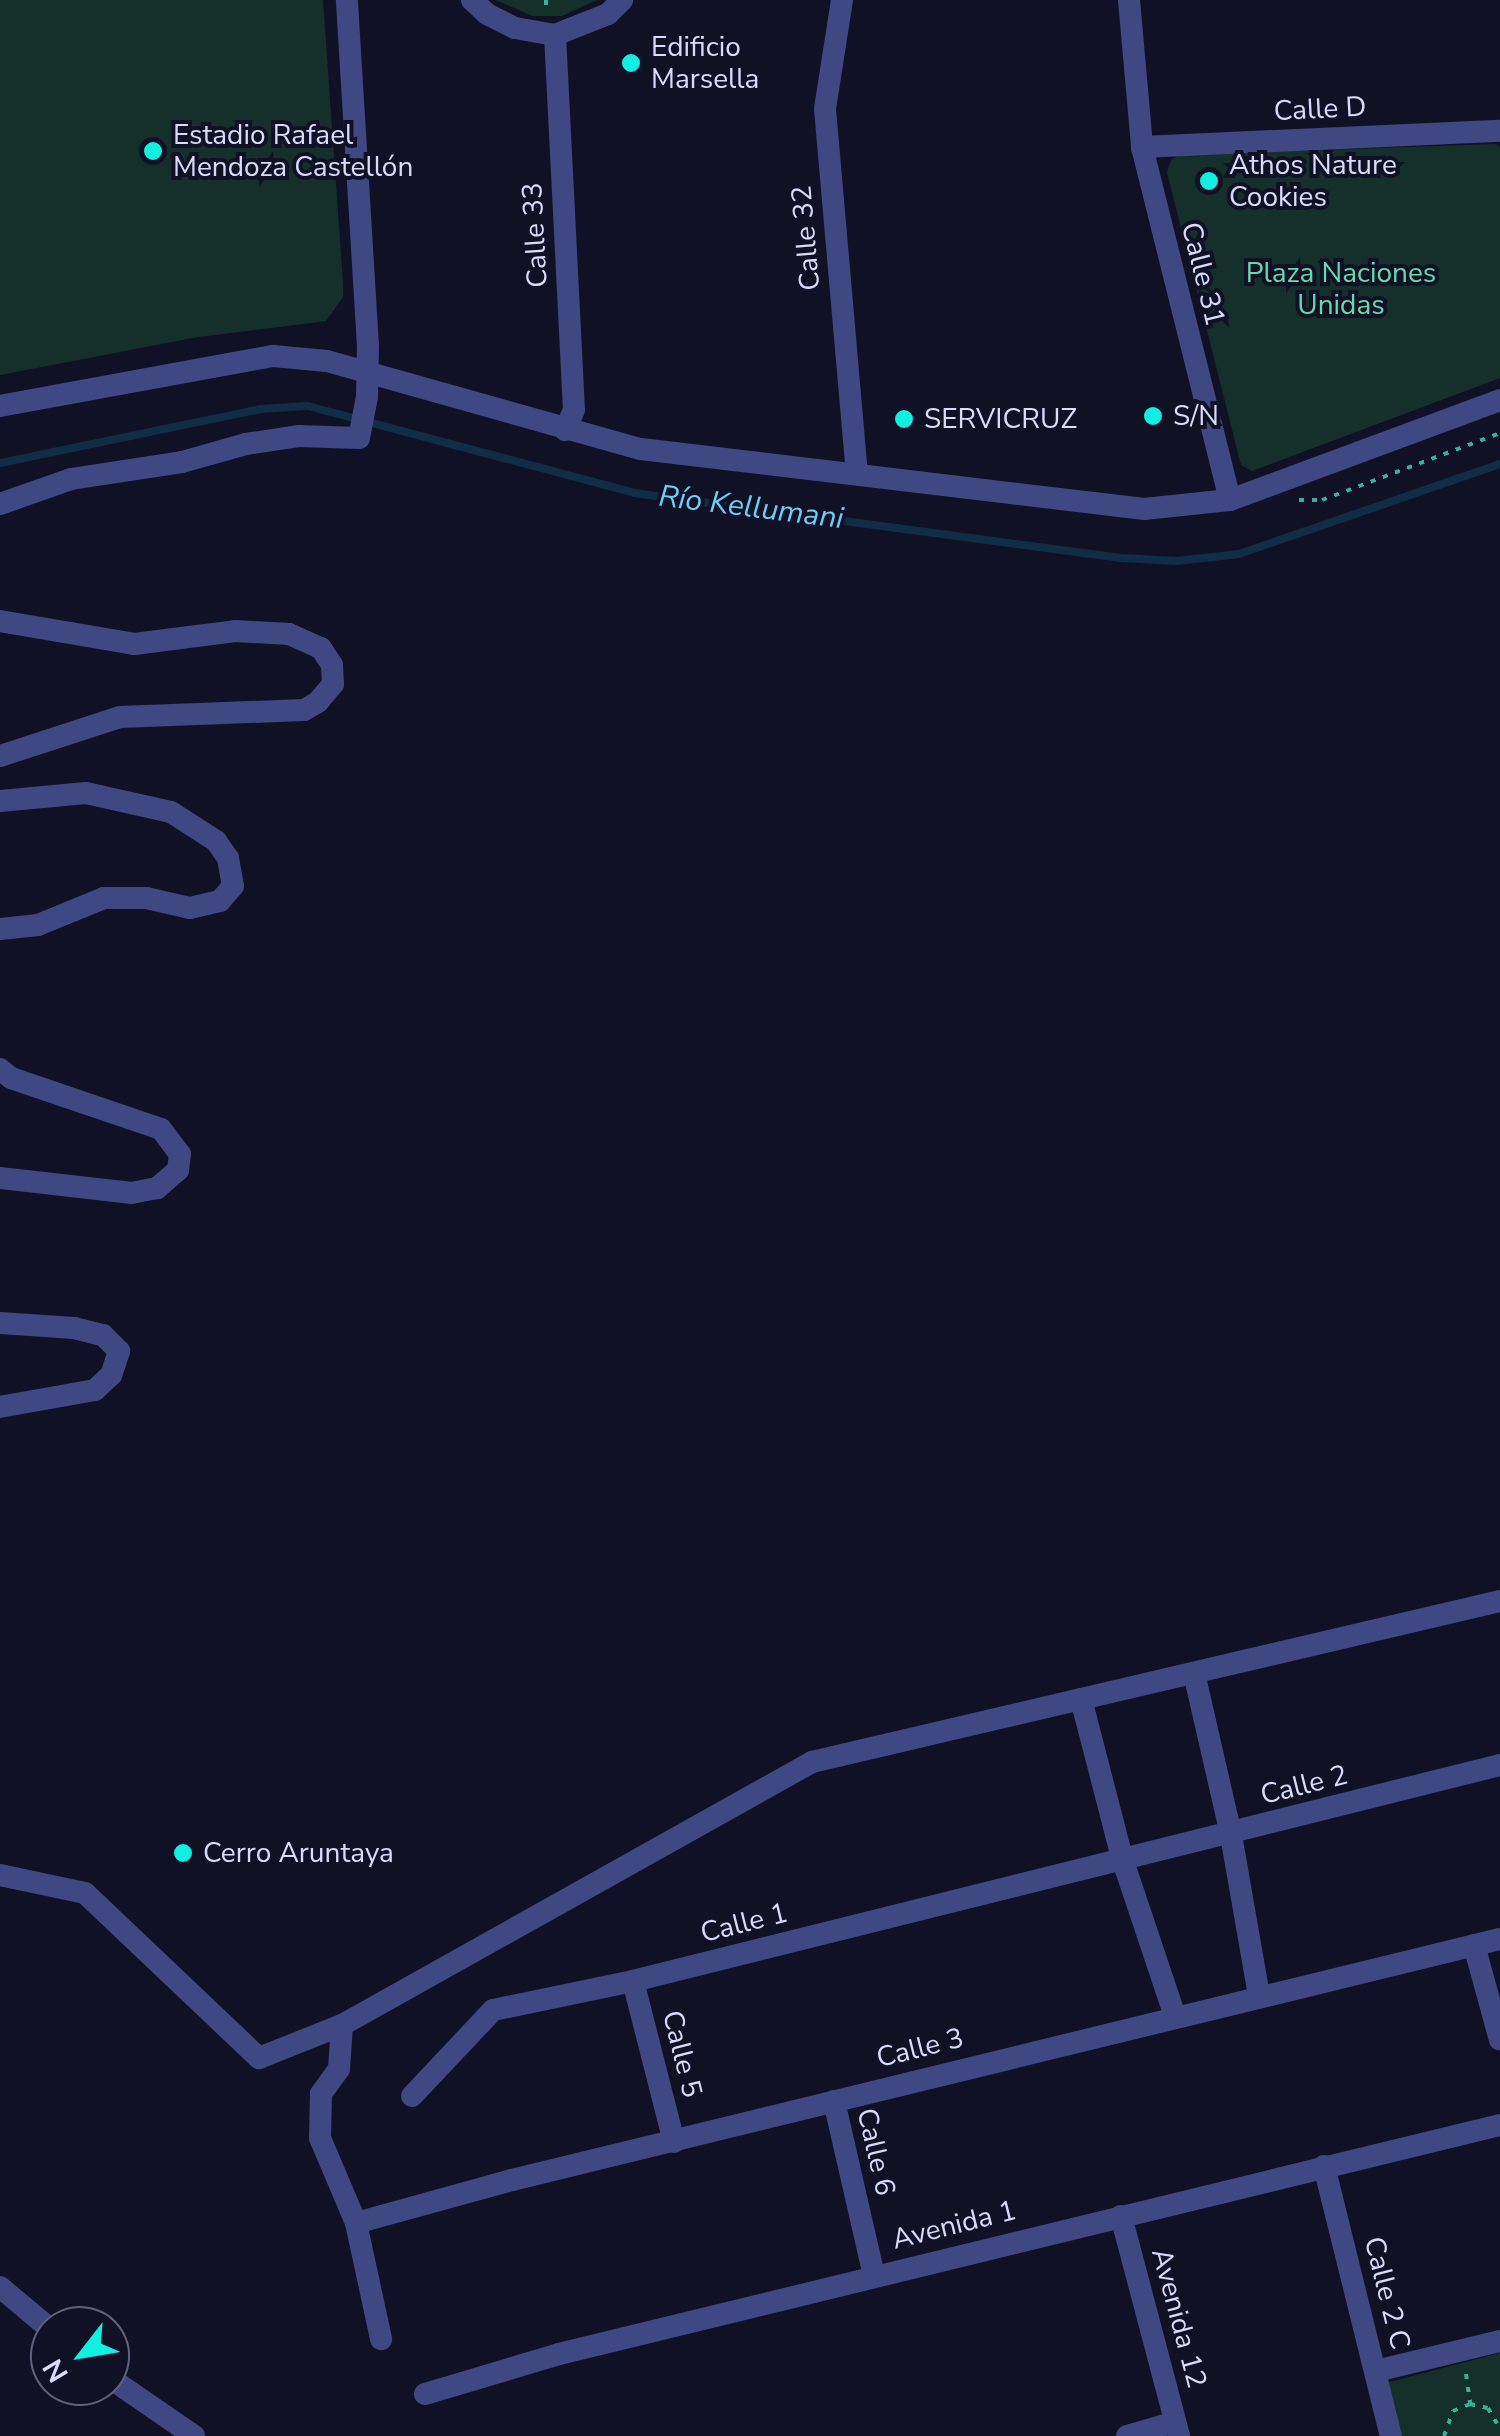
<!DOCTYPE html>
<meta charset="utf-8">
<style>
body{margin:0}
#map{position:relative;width:1500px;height:2436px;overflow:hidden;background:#111126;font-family:"Nunito Sans",sans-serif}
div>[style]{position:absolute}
.green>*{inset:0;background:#15302a}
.stream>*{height:8px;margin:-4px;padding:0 4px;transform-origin:4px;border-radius:4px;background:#102d46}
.path>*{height:4px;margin-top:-2px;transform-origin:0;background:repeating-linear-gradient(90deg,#38b196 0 5px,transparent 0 13px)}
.minor>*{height:22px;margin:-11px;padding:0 11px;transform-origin:11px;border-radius:11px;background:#3f4882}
.dots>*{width:28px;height:28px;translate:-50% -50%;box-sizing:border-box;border:5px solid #111126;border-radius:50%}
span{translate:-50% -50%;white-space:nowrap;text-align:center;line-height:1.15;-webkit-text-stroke:8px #111126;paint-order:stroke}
.poi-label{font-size:28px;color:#d9dbfc}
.left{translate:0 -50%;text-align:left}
.street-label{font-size:28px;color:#d9dbfc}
.park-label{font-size:28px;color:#69d8aa}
.water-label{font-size:30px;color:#6ecdf5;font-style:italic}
.north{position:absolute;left:30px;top:2306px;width:100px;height:100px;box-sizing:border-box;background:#111126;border:2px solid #61627c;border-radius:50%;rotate:239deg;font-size:28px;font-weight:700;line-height:40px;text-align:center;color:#d9dbfc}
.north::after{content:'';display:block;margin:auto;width:35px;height:45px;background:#12efe1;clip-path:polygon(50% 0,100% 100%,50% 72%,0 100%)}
</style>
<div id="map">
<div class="green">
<div style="clip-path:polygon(0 0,323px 0,343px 283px,343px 297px,326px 321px,198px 337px,0 375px)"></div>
<div style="clip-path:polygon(496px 0,597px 0,562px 16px,532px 16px)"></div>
<div style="clip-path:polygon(1496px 144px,1500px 147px,1500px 378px,1252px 471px,1241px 465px,1167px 172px,1171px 160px,1179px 155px)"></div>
<div style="clip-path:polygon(1500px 2353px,1500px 2436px,1400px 2436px,1386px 2383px)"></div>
</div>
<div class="stream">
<div style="left:0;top:463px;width:266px;rotate:-11.7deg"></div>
<div style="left:260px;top:409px;width:48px;rotate:-3.6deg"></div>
<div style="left:308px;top:406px;width:337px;rotate:14.9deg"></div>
<div style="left:634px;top:493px;width:490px;rotate:7.6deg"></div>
<div style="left:1120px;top:558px;width:58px;rotate:3deg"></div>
<div style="left:1178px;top:561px;width:61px;rotate:-6.5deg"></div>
<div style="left:1239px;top:554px;width:276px;rotate:-19deg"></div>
</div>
<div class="path">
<div style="left:546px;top:0;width:12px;rotate:90deg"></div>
<div style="left:1299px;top:500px;width:23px"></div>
<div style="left:1322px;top:500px;width:190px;rotate:-20.6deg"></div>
<div style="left:1466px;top:2374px;width:30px;rotate:82deg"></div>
<div style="left:1444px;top:2436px;width:27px;rotate:-70deg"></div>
<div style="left:1453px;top:2411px;width:18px;rotate:-22deg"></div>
<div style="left:1470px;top:2404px;width:18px;rotate:13deg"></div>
<div style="left:1488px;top:2408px;width:24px;rotate:60deg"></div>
</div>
<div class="minor">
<div style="left:472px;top:0;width:21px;rotate:43deg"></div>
<div style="left:487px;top:14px;width:31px;rotate:27deg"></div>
<div style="left:515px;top:28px;width:41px;rotate:9.9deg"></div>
<div style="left:555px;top:35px;width:57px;rotate:-21.6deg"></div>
<div style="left:608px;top:14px;width:20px;rotate:-45deg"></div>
<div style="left:842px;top:0;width:110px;rotate:98.9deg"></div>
<div style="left:825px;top:109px;width:364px;rotate:85deg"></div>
<div style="left:1129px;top:0;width:148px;rotate:84.9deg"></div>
<div style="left:1142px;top:147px;width:364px;rotate:76deg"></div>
<div style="left:555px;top:35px;width:375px;rotate:87.1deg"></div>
<div style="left:574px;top:410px;width:22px;rotate:114deg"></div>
<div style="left:1142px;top:147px;width:358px;rotate:-2.6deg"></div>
<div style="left:0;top:406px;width:278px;rotate:-10.4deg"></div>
<div style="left:273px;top:356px;width:54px;rotate:5.3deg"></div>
<div style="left:327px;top:361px;width:326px;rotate:15.7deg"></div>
<div style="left:641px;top:449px;width:507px;rotate:6.8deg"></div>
<div style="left:1144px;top:509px;width:86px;rotate:-6deg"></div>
<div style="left:1230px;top:500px;width:288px;rotate:-20.3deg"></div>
<div style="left:0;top:504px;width:75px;rotate:-19.4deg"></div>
<div style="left:71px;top:479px;width:112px;rotate:-8.7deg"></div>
<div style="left:182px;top:462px;width:66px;rotate:-15.7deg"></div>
<div style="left:246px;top:444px;width:54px;rotate:-8.6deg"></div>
<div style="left:299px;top:436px;width:60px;rotate:1.9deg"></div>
<div style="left:359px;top:438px;width:42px;rotate:-79deg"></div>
<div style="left:367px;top:397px;width:51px;rotate:-88.9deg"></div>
<div style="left:368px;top:346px;width:347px;rotate:-93.5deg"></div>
<div style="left:0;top:621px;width:136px;rotate:9.7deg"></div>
<div style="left:134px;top:644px;width:102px;rotate:-7.3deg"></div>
<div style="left:235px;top:631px;width:54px;rotate:3.2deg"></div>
<div style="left:289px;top:634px;width:35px;rotate:24deg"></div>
<div style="left:321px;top:648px;width:20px;rotate:57deg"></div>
<div style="left:332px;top:665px;width:19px;rotate:87deg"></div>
<div style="left:333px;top:684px;width:23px;rotate:130deg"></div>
<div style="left:318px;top:702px;width:16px;rotate:150deg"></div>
<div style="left:304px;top:710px;width:184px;rotate:177.8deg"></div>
<div style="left:120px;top:717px;width:126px;rotate:162deg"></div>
<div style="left:0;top:801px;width:86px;rotate:-5.3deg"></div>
<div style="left:86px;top:793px;width:87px;rotate:12.6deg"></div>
<div style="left:171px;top:812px;width:54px;rotate:32.8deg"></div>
<div style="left:216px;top:841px;width:21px;rotate:55deg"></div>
<div style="left:228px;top:858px;width:28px;rotate:80deg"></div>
<div style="left:233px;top:886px;width:20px;rotate:131deg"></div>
<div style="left:220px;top:901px;width:31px;rotate:167deg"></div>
<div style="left:190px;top:908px;width:45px;rotate:-167.2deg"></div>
<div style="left:146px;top:898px;width:42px;rotate:180deg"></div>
<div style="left:104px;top:898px;width:71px;rotate:157.8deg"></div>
<div style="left:38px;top:925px;width:38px;rotate:174deg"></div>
<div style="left:0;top:1069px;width:14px;rotate:39deg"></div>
<div style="left:11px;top:1078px;width:158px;rotate:18.8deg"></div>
<div style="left:161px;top:1129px;width:31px;rotate:53deg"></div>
<div style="left:180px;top:1154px;width:16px;rotate:97deg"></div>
<div style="left:178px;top:1170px;width:28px;rotate:139deg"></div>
<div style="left:157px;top:1188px;width:25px;rotate:169deg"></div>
<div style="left:132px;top:1193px;width:133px;rotate:-173.5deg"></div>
<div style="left:0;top:1323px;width:74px;rotate:3.9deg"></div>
<div style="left:74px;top:1328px;width:30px;rotate:14deg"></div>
<div style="left:103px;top:1335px;width:23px;rotate:45deg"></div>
<div style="left:119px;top:1351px;width:25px;rotate:108deg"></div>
<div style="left:111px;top:1375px;width:22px;rotate:137deg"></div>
<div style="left:95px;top:1390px;width:97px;rotate:169.9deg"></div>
<div style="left:1194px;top:1673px;width:166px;rotate:77.1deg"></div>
<div style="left:1231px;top:1835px;width:163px;rotate:80.1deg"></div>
<div style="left:1081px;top:1699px;width:167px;rotate:75.5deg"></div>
<div style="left:1123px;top:1861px;width:163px;rotate:71.5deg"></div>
<div style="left:0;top:1875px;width:87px;rotate:12deg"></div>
<div style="left:85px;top:1893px;width:240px;rotate:43.5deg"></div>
<div style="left:259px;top:2058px;width:89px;rotate:-21.7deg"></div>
<div style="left:342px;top:2025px;width:539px;rotate:-29.23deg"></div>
<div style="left:812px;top:1762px;width:707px;rotate:-13.17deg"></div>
<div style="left:1474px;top:1945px;width:98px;rotate:74.7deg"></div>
<div style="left:633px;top:1981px;width:166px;rotate:75.7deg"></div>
<div style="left:342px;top:2025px;width:44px;rotate:93.9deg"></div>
<div style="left:339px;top:2069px;width:31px;rotate:126deg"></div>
<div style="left:321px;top:2094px;width:44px;rotate:91.3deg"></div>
<div style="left:320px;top:2138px;width:92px;rotate:67deg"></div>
<div style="left:356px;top:2223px;width:119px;rotate:77.8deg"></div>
<div style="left:412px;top:2096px;width:118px;rotate:-46.7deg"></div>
<div style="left:493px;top:2010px;width:143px;rotate:-11.7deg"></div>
<div style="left:633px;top:1981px;width:894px;rotate:-13.99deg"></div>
<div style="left:834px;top:2101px;width:180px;rotate:77.1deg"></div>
<div style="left:1324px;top:2166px;width:278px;rotate:76.1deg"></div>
<div style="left:1121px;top:2216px;width:228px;rotate:75.2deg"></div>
<div style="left:356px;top:2223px;width:162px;rotate:-15.4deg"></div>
<div style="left:512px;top:2180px;width:1017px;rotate:-13.71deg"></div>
<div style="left:0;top:2287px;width:65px;rotate:40deg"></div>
<div style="left:1376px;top:2371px;width:128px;rotate:-13.6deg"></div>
<div style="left:110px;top:2378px;width:102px;rotate:34.6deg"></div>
<div style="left:425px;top:2394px;width:140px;rotate:-16.6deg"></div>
<div style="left:559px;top:2354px;width:968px;rotate:-13.68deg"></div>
<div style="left:1127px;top:2436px;width:50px;rotate:-16.3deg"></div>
</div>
<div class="dots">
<div style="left:631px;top:63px;background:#12efe1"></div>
<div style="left:153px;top:151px;background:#12efe1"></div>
<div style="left:1209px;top:181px;background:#12efe1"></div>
<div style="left:1153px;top:416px;background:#12efe1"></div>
<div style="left:904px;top:419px;background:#12efe1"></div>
<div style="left:183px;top:1853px;background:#12efe1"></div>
</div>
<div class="poi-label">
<span class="left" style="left:651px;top:63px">Edificio<br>Marsella</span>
<span class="left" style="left:173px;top:151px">Estadio Rafael<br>Mendoza Castellón</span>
<span class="left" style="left:1229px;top:181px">Athos Nature<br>Cookies</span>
<span class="left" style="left:1173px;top:416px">S/N</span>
<span class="left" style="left:924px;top:419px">SERVICRUZ</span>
<span class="left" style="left:203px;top:1853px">Cerro Aruntaya</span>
</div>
<div class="street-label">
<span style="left:1320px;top:109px;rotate:-3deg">Calle D</span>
<span style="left:535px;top:235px;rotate:-93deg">Calle 33</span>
<span style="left:806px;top:238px;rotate:-95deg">Calle 32</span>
<span style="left:1203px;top:274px;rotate:76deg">Calle 31</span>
<span style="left:1304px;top:1785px;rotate:-14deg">Calle 2</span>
<span style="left:744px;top:1923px;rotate:-14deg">Calle 1</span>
<span style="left:920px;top:2048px;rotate:-14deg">Calle 3</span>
<span style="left:682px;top:2054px;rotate:76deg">Calle 5</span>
<span style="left:876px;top:2152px;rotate:77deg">Calle 6</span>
<span style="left:954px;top:2225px;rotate:-14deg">Avenida 1</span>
<span style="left:1387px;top:2293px;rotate:76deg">Calle 2 C</span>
<span style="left:1179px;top:2318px;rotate:75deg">Avenida 12</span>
</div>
<div class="park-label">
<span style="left:1341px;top:289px">Plaza Naciones<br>Unidas</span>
</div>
<div class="water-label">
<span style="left:751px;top:508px;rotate:7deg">Río Kellumani</span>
</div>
<div class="north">N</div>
</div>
